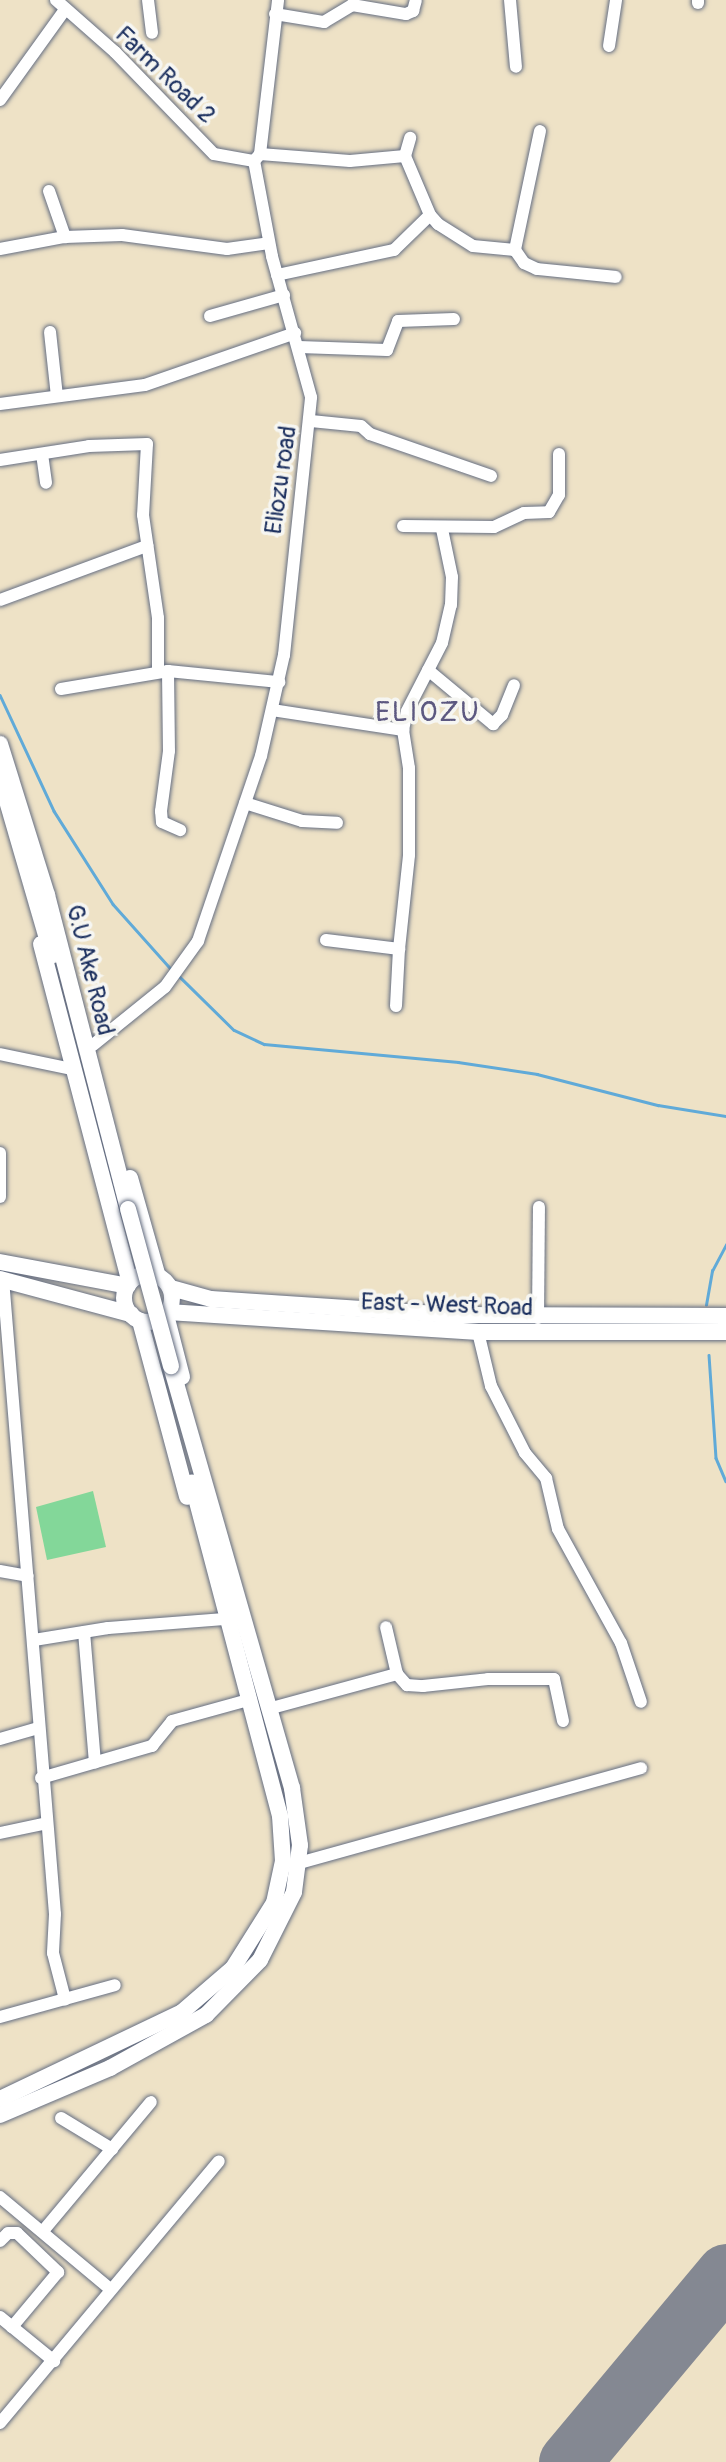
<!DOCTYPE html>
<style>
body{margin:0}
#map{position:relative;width:726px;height:2462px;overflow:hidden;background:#eee2c6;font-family:Pangolin,sans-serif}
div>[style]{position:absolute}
.green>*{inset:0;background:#83d799}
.stream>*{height:2.5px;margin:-1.25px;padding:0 1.25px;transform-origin:1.25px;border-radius:1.25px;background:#60aad8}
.runway>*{height:61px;margin:-30.5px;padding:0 30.5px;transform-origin:30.5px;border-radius:30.5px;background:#848892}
.roads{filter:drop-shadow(0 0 2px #656e82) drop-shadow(0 0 2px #656e82)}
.minor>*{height:12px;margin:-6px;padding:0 6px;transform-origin:6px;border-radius:6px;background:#fff}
.major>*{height:16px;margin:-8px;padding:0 8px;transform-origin:8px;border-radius:8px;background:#fff}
.major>.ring{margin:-8px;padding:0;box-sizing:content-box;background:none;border:16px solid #fff;border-radius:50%}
.bridges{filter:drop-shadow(0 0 2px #656e82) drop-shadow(0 0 2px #656e82)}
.major-bridge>*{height:16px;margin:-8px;padding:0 8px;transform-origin:8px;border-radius:8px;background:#fff}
span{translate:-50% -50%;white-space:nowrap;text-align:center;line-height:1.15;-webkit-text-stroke:7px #f6f6f2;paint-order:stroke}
.street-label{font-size:24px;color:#1b2f5e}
.quarter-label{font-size:28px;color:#5c5880;letter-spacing:2px}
</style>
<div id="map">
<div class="green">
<div style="clip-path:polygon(93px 1491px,106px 1547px,47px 1560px,36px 1507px)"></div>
</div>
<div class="stream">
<div style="left:0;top:695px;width:128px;rotate:65deg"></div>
<div style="left:54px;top:811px;width:110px;rotate:57.6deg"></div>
<div style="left:113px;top:904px;width:90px;rotate:48.2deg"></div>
<div style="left:178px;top:975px;width:78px;rotate:44.5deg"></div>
<div style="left:234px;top:1030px;width:33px;rotate:25deg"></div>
<div style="left:264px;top:1044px;width:195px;rotate:5.3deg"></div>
<div style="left:458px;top:1062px;width:80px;rotate:8.6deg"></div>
<div style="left:537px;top:1074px;width:125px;rotate:14.4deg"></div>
<div style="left:658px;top:1105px;width:69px;rotate:9.2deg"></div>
<div style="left:706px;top:1305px;width:35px;rotate:-80deg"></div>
<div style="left:712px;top:1271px;width:30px;rotate:-62deg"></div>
<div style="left:709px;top:1355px;width:103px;rotate:86.1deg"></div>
<div style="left:716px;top:1458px;width:25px;rotate:67deg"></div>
</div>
<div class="runway">
<div style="left:569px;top:2462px;width:245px;rotate:-50.1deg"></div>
</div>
<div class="roads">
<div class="minor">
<div style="left:56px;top:0;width:79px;rotate:41.4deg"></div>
<div style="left:115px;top:52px;width:142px;rotate:45.9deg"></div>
<div style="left:214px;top:154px;width:41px;rotate:9.9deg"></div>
<div style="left:148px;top:0;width:33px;rotate:83deg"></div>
<div style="left:510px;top:0;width:67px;rotate:84.9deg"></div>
<div style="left:698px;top:3px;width:3px;rotate:-90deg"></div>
<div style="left:275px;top:14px;width:50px;rotate:9.3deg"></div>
<div style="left:324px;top:22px;width:33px;rotate:-31deg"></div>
<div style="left:352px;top:5px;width:55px;rotate:9.5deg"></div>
<div style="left:406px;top:14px;width:8px;rotate:-23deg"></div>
<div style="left:413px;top:11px;width:11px;rotate:-75deg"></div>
<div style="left:609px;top:46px;width:47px;rotate:-81.3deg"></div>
<div style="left:0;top:100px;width:110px;rotate:-54.3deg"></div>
<div style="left:540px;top:131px;width:122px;rotate:101.9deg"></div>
<div style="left:515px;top:250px;width:16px;rotate:55deg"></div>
<div style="left:524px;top:263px;width:14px;rotate:25deg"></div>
<div style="left:537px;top:269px;width:79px;rotate:5.8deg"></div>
<div style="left:260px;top:154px;width:90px;rotate:4.4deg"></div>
<div style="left:350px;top:161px;width:55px;rotate:-5.2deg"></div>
<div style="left:405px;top:156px;width:64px;rotate:67deg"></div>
<div style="left:430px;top:215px;width:12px;rotate:48deg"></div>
<div style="left:438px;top:224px;width:41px;rotate:32.2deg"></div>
<div style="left:473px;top:246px;width:42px;rotate:5.4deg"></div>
<div style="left:405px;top:156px;width:19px;rotate:-74deg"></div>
<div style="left:49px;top:191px;width:49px;rotate:70.8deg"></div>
<div style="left:0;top:249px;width:66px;rotate:-10.5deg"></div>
<div style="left:65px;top:237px;width:57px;rotate:-2deg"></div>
<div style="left:122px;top:235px;width:106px;rotate:7.6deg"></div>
<div style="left:227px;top:249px;width:42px;rotate:-8.1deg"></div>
<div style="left:277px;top:275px;width:120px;rotate:-12.1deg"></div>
<div style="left:394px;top:250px;width:50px;rotate:-44.2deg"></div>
<div style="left:210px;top:316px;width:77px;rotate:-15.8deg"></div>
<div style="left:50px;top:332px;width:64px;rotate:83.8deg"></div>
<div style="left:299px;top:347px;width:88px;rotate:2deg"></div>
<div style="left:387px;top:350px;width:31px;rotate:-69deg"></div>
<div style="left:398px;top:321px;width:56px;rotate:-2deg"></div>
<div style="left:0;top:404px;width:146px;rotate:-7.5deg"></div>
<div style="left:145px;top:385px;width:159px;rotate:-19.1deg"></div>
<div style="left:311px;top:421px;width:50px;rotate:5.7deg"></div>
<div style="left:361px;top:426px;width:12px;rotate:42deg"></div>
<div style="left:370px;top:434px;width:128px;rotate:19.1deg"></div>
<div style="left:42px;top:454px;width:29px;rotate:82deg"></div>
<div style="left:0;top:460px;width:90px;rotate:-8.9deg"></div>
<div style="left:89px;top:446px;width:58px;rotate:-2deg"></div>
<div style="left:147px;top:444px;width:71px;rotate:93.2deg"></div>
<div style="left:143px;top:515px;width:104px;rotate:81.7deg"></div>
<div style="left:158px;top:618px;width:53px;rotate:90deg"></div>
<div style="left:403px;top:526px;width:91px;rotate:0.6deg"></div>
<div style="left:494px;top:527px;width:33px;rotate:-25deg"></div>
<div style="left:524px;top:513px;width:25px;rotate:-2deg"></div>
<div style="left:549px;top:512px;width:20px;rotate:-60deg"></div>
<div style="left:559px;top:495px;width:41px;rotate:-90deg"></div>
<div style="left:0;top:600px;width:157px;rotate:-20.2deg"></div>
<div style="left:428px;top:670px;width:85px;rotate:39.7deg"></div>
<div style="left:493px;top:724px;width:13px;rotate:-45deg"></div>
<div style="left:502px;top:715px;width:32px;rotate:-68deg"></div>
<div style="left:168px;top:671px;width:80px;rotate:89.3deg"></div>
<div style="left:169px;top:751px;width:61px;rotate:97.6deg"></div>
<div style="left:161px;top:811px;width:11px;rotate:85deg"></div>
<div style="left:162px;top:822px;width:20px;rotate:24deg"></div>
<div style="left:61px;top:689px;width:109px;rotate:-9.5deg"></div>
<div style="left:168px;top:671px;width:112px;rotate:5.7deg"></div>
<div style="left:272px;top:710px;width:133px;rotate:8.7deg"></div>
<div style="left:245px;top:803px;width:60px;rotate:17.5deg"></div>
<div style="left:302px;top:821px;width:35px;rotate:3deg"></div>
<div style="left:326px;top:940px;width:74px;rotate:7deg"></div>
<div style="left:399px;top:949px;width:95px;rotate:-83.9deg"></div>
<div style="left:409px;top:855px;width:87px;rotate:-90deg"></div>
<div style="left:409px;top:768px;width:38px;rotate:-99deg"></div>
<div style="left:403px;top:730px;width:19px;rotate:-78deg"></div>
<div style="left:407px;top:711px;width:76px;rotate:-62.8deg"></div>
<div style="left:442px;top:643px;width:39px;rotate:-77deg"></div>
<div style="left:451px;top:605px;width:28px;rotate:-88deg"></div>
<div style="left:452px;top:577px;width:49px;rotate:-101.8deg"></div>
<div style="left:396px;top:1006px;width:57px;rotate:-87deg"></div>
<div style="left:93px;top:1045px;width:92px;rotate:-38.9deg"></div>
<div style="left:165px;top:987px;width:57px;rotate:-54.3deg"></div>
<div style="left:198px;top:941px;width:195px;rotate:-71.2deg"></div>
<div style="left:261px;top:756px;width:104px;rotate:-77.2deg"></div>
<div style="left:284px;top:655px;width:259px;rotate:-84deg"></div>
<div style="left:311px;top:397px;width:146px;rotate:-105.5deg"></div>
<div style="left:272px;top:256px;width:97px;rotate:-100.7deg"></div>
<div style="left:254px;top:161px;width:9px;rotate:-49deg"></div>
<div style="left:260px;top:154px;width:155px;rotate:-83.3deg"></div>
<div style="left:0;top:1054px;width:74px;rotate:11.8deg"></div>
<div style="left:0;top:1153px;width:44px;rotate:90deg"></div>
<div style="left:3px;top:1279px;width:637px;rotate:85.32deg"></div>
<div style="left:55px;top:1914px;width:39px;rotate:93deg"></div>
<div style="left:53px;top:1953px;width:48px;rotate:75.4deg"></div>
<div style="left:538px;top:1318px;width:111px;rotate:-89.5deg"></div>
<div style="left:478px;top:1332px;width:56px;rotate:76.5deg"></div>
<div style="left:491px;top:1386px;width:75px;rotate:63.1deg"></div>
<div style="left:525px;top:1453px;width:33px;rotate:50deg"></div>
<div style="left:546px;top:1478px;width:52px;rotate:76.8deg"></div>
<div style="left:558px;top:1529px;width:130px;rotate:61.1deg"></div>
<div style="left:621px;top:1643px;width:62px;rotate:71.3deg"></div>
<div style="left:0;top:1571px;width:28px;rotate:10deg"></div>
<div style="left:84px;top:1632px;width:131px;rotate:85.2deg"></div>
<div style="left:34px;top:1640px;width:75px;rotate:-9.2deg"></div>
<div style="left:108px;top:1628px;width:117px;rotate:-4.4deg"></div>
<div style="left:397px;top:1674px;width:15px;rotate:48deg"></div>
<div style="left:407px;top:1685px;width:16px;rotate:4deg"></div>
<div style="left:423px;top:1686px;width:65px;rotate:-6.1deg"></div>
<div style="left:488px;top:1679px;width:66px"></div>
<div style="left:554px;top:1679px;width:43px;rotate:77.9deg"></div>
<div style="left:268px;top:1709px;width:134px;rotate:-15.2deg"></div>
<div style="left:397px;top:1674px;width:48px;rotate:-103.2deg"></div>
<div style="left:0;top:1739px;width:37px;rotate:-16deg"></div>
<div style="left:41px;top:1778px;width:116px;rotate:-16.1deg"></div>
<div style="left:152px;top:1746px;width:32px;rotate:-51deg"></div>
<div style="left:172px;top:1721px;width:79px;rotate:-15.4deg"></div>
<div style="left:0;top:1833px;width:48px;rotate:-12deg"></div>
<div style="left:299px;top:1863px;width:355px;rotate:-15.5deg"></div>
<div style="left:0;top:2017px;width:119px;rotate:-15.5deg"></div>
<div style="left:61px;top:2118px;width:60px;rotate:31.3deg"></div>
<div style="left:0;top:2197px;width:143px;rotate:39.9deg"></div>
<div style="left:43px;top:2231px;width:168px;rotate:-50.1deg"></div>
<div style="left:0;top:2241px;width:11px;rotate:-45deg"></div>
<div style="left:8px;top:2233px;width:9px"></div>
<div style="left:17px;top:2233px;width:57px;rotate:43.6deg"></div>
<div style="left:58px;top:2272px;width:72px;rotate:129.9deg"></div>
<div style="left:0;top:2317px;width:70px;rotate:39.2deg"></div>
<div style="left:0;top:2423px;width:341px;rotate:-50.1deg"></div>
</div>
<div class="major">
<div style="left:0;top:744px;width:158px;rotate:72.7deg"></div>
<div style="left:47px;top:895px;width:324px;rotate:75.5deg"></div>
<div style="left:0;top:777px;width:186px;rotate:73.8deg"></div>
<div style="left:41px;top:944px;width:350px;rotate:75.3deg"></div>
<div style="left:130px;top:1178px;width:103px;rotate:74.2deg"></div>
<div style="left:0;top:1262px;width:130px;rotate:10.6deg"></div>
<div class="ring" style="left:124px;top:1274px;width:32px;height:32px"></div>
<div style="left:0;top:1279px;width:136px;rotate:15deg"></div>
<div style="left:171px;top:1288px;width:41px;rotate:15.4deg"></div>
<div style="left:211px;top:1299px;width:241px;rotate:3.8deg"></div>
<div style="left:451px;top:1315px;width:275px;rotate:0.2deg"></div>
<div style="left:168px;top:1312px;width:311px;rotate:3.7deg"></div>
<div style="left:478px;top:1332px;width:248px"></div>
<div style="left:166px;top:1315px;width:64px;rotate:75.5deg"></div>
<div style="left:140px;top:1321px;width:182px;rotate:75deg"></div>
<div style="left:0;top:2099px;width:202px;rotate:-25.5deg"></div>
<div style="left:182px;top:2012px;width:67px;rotate:-40.8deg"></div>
<div style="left:233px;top:1968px;width:77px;rotate:-57.8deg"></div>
<div style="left:274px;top:1903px;width:43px;rotate:-77.9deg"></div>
<div style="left:283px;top:1861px;width:45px;rotate:-93.8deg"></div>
<div style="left:280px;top:1816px;width:345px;rotate:-104.8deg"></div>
<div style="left:0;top:2115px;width:120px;rotate:-23.1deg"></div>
<div style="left:110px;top:2068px;width:110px;rotate:-28.9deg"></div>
<div style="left:206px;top:2015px;width:77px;rotate:-45.5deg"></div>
<div style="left:260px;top:1960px;width:76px;rotate:-63.4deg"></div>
<div style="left:294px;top:1892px;width:47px;rotate:-82.7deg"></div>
<div style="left:300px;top:1845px;width:58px;rotate:-98deg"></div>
<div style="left:292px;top:1788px;width:439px;rotate:-106deg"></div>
</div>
</div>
<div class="bridges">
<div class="major-bridge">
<div style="left:128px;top:1209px;width:163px;rotate:74.7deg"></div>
</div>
</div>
<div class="street-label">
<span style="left:165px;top:75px;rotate:44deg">Farm Road 2</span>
<span style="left:281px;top:480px;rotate:-82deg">Eliozu road</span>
<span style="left:90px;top:970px;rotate:76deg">G.U Ake Road</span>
<span style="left:447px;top:1305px;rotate:2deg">East - West Road</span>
</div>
<div class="quarter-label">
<span style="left:428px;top:713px">ELIOZU</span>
</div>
</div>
